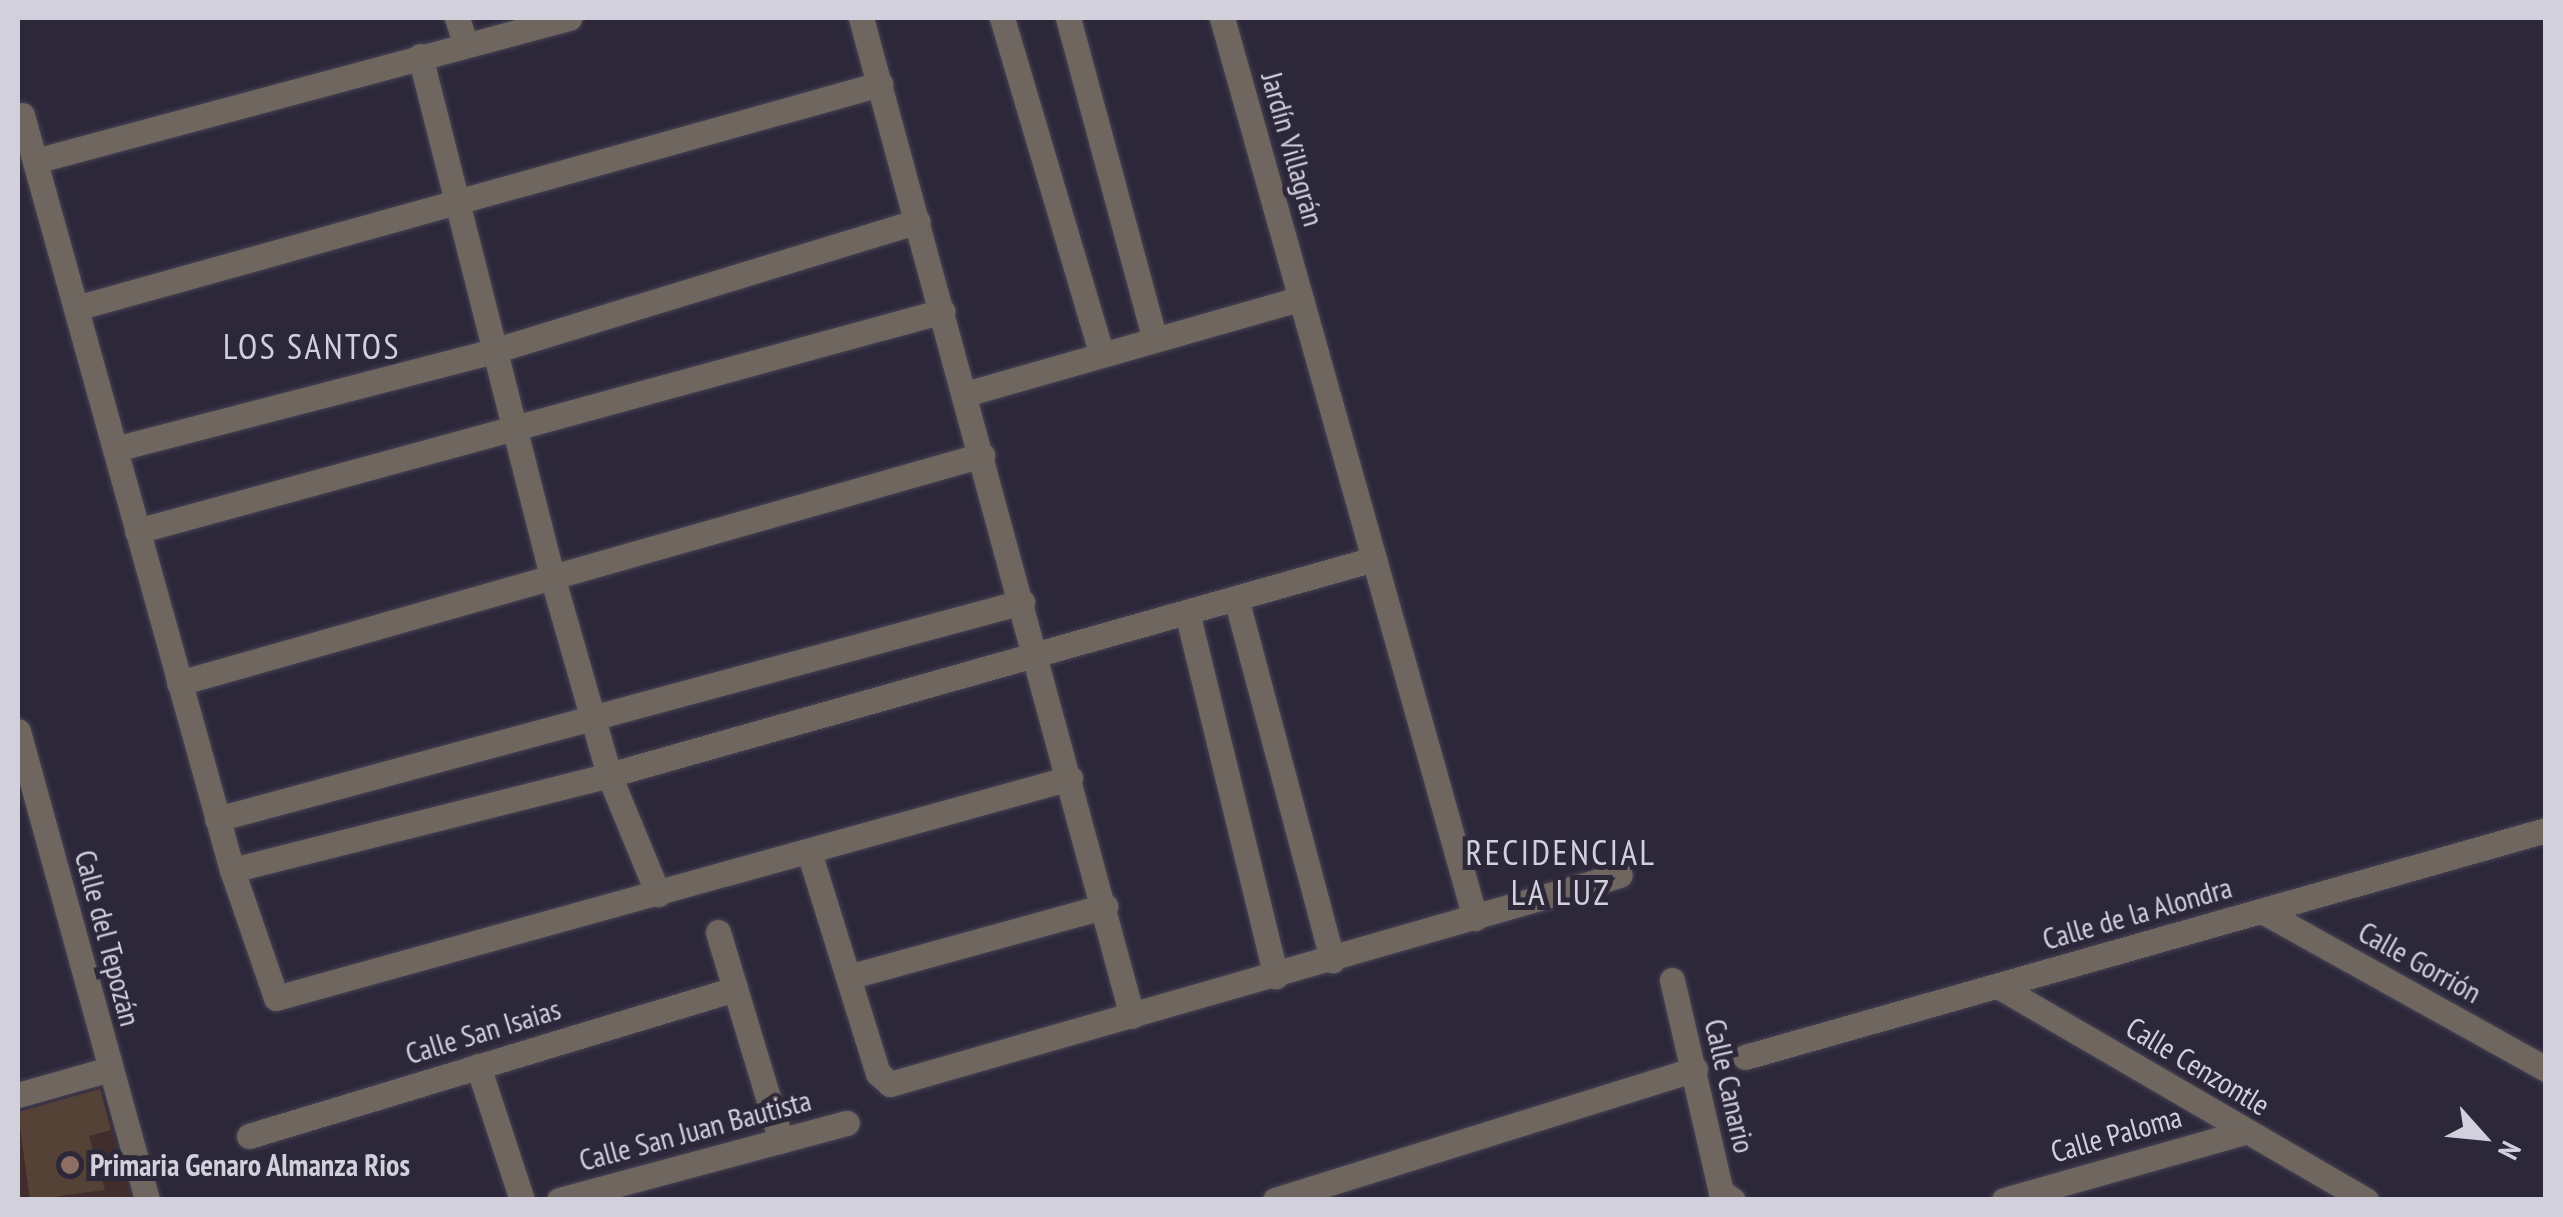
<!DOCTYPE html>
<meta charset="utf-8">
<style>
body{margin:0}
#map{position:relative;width:2563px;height:1217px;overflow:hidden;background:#2c283a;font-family:"PT Sans Narrow",sans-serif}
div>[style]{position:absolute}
.education>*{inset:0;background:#412d2b}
.building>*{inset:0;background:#554236}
.roads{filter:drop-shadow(0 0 2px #474354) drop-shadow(0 0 2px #474354)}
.minor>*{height:25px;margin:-12.5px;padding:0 12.5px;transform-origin:12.5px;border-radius:12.5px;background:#6e665f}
.dots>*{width:28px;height:28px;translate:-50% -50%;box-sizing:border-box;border:5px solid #2c283a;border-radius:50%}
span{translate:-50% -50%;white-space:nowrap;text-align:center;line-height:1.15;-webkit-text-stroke:10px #2c283a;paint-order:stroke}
.street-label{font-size:30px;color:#d2d0dc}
.poi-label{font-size:30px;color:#d2d0dc;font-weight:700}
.left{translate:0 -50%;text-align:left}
.quarter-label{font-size:35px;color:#d2d0dc;letter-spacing:2.5px}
.frame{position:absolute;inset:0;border:20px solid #d2d0dc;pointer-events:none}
.north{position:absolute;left:2433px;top:1087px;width:100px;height:100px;-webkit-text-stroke:8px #2c283a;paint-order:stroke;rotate:117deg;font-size:28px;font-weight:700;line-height:40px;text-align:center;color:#d2d0dc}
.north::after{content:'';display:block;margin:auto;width:35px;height:45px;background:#d2d0dc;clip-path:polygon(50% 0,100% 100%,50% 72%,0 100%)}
</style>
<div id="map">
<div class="education">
<div style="clip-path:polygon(100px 1088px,132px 1199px,18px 1200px,18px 1112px)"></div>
</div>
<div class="building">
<div style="clip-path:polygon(100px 1089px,111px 1130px,89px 1136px,105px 1190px,30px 1200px,18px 1112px)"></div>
</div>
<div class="roads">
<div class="minor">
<div style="left:457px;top:18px;width:28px;rotate:72deg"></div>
<div style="left:861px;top:18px;width:1034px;rotate:74.81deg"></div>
<div style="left:1002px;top:18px;width:348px;rotate:73.5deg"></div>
<div style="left:1068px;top:18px;width:330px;rotate:74.9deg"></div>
<div style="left:1222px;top:18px;width:935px;rotate:74.3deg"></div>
<div style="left:420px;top:56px;width:536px;rotate:75.76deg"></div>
<div style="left:552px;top:576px;width:207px;rotate:74deg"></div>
<div style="left:609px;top:775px;width:129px;rotate:67.6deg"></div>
<div style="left:22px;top:115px;width:784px;rotate:74.46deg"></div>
<div style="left:232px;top:870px;width:135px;rotate:71deg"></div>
<div style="left:276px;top:998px;width:824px;rotate:-15.49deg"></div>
<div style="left:35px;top:161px;width:553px;rotate:-14.99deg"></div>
<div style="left:76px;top:308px;width:835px;rotate:-15.57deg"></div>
<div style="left:965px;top:394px;width:349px;rotate:-15.9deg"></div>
<div style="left:115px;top:449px;width:390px;rotate:-14.5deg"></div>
<div style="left:493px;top:351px;width:444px;rotate:-17deg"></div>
<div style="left:137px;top:531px;width:835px;rotate:-15.27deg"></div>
<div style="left:1236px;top:598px;width:375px;rotate:75.1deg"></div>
<div style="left:1187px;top:612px;width:375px;rotate:76.3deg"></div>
<div style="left:179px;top:683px;width:835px;rotate:-15.85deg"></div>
<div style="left:18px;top:731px;width:486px;rotate:74.6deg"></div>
<div style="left:217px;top:819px;width:834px;rotate:-15.09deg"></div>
<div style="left:809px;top:852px;width:232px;rotate:72.7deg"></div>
<div style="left:878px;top:1073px;width:16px;rotate:43deg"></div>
<div style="left:890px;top:1084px;width:759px;rotate:-15.98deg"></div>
<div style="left:232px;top:870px;width:389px;rotate:-14.1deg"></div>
<div style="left:609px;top:775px;width:795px;rotate:-15.77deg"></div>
<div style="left:2262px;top:911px;width:325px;rotate:29.1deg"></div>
<div style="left:718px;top:932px;width:218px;rotate:73.2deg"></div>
<div style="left:848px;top:977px;width:267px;rotate:-15.4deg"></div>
<div style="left:1672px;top:980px;width:218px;rotate:77deg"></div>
<div style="left:1721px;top:1192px;width:14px;rotate:34deg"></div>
<div style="left:1998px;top:986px;width:426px;rotate:30.2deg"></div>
<div style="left:1745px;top:1057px;width:833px;rotate:-15.82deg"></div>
<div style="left:478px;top:1066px;width:141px;rotate:71.8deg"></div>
<div style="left:18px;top:1095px;width:96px;rotate:-15.8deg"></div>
<div style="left:249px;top:1136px;width:508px;rotate:-16.83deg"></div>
<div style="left:559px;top:1200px;width:298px;rotate:-15deg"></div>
<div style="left:1275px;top:1200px;width:440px;rotate:-17.3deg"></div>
<div style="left:2004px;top:1200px;width:250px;rotate:-15.8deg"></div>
</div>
</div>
<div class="dots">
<div style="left:70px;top:1165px;background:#8d6e63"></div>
</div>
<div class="street-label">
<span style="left:1293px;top:149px;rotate:74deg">Jardín Villagrán</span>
<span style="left:2137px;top:913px;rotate:-16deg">Calle de la Alondra</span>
<span style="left:108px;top:938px;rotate:75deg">Calle del Tepozán</span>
<span style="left:2420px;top:962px;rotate:29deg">Calle Gorrión</span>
<span style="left:483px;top:1031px;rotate:-17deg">Calle San Isaias</span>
<span style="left:2198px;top:1066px;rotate:31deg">Calle Cenzontle</span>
<span style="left:1730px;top:1086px;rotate:77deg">Calle Canario</span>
<span style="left:695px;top:1130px;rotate:-15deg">Calle San Juan Bautista</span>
<span style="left:2116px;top:1134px;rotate:-16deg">Calle Paloma</span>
</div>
<div class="poi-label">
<span class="left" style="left:90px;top:1165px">Primaria Genaro Almanza Rios</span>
</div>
<div class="quarter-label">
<span style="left:312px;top:346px">LOS SANTOS</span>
<span style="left:1561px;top:872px">RECIDENCIAL<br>LA LUZ</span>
</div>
<div class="frame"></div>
<div class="north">N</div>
</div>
